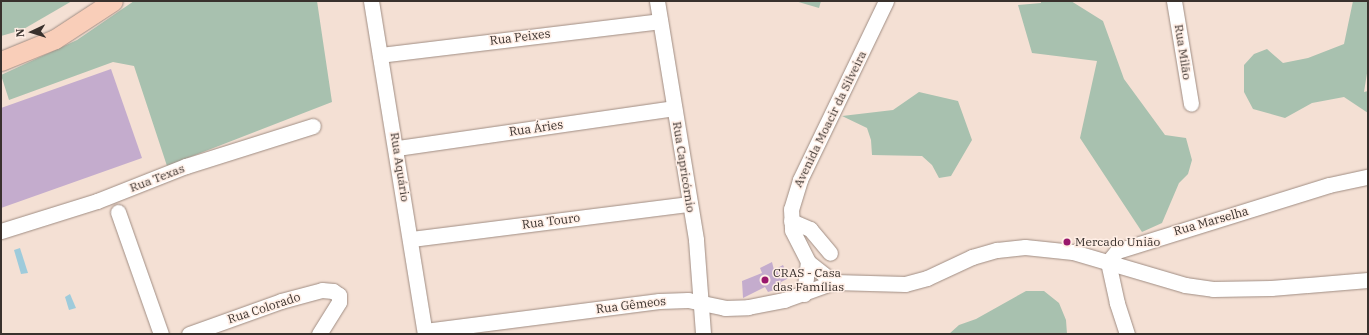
<!DOCTYPE html>
<meta charset="utf-8">
<style>
body{margin:0}
#map{position:relative;width:1369px;height:335px;overflow:hidden;background:#f4e0d4;font-family:"IBM Plex Serif",serif}
div>[style]{position:absolute}
.green>*{inset:0;background:#a8c1af}
.water>*{inset:0;background:#9ecbdb}
.building>*{inset:0;background:#c4accd}
.roads{filter:drop-shadow(0 0 1px #a08d83) drop-shadow(0 0 1px #a08d83)}
.minor>*{height:15px;margin:-7.5px;padding:0 7.5px;transform-origin:7.5px;border-radius:7.5px;background:#fff}
.major>*{height:19px;margin:-9.5px;padding:0 9.5px;transform-origin:9.5px;border-radius:9.5px;background:#f9ceb9}
.dots>*{width:11px;height:11px;translate:-50% -50%;box-sizing:border-box;border:2px solid #ffeee5;border-radius:50%}
span{translate:-50% -50%;white-space:nowrap;text-align:center;line-height:1.15;-webkit-text-stroke:3px #ffeee5;paint-order:stroke}
.street-label{font-size:12px;color:#39312d}
.poi-label{font-size:12px;color:#39312d}
.left{translate:0 -50%;text-align:left}
.frame{position:absolute;inset:0;border:2px solid #39312d;pointer-events:none}
.north{position:absolute;left:12px;top:12px;width:40px;height:40px;-webkit-text-stroke:3px #ffeee5;paint-order:stroke;rotate:266deg;font-size:11px;font-weight:700;line-height:16px;text-align:center;color:#39312d}
.north::after{content:'';display:block;margin:auto;width:14px;height:18px;background:#39312d;clip-path:polygon(50% 0,100% 100%,50% 72%,0 100%)}
</style>
<div id="map">
<div class="green">
<div style="clip-path:polygon(1px 1px,72px 1px,22px 30px,1px 36px)"></div>
<div style="clip-path:polygon(134px 1px,317px 1px,332px 102px,167px 166px,134px 66px,113px 62px,9px 100px,1px 75px,77px 40px)"></div>
<div style="clip-path:polygon(795px 1px,821px 1px,819px 8px)"></div>
<div style="clip-path:polygon(1041px 1px,1071px 1px,1103px 21px,1124px 79px,1165px 135px,1186px 138px,1192px 160px,1188px 174px,1179px 183px,1162px 223px,1142px 232px,1080px 138px,1097px 61px,1032px 53px,1018px 5px,1041px 3px)"></div>
<div style="clip-path:polygon(1353px 1px,1368px 1px,1368px 67px,1364px 92px,1368px 91px,1368px 113px,1344px 97px,1312px 103px,1285px 118px,1253px 109px,1244px 92px,1244px 65px,1254px 54px,1267px 49px,1283px 63px,1308px 58px,1344px 44px)"></div>
<div style="clip-path:polygon(919px 92px,958px 101px,972px 140px,951px 176px,939px 178px,932px 165px,922px 156px,872px 155px,871px 140px,867px 128px,842px 116px,893px 110px)"></div>
<div style="clip-path:polygon(1026px 291px,1044px 291px,1059px 303px,1066px 320px,1067px 334px,949px 334px,959px 325px,976px 319px)"></div>
</div>
<div class="water">
<div style="clip-path:polygon(20px 248px,28px 273px,21px 274px,14px 250px)"></div>
<div style="clip-path:polygon(70px 294px,76px 308px,69px 310px,65px 297px)"></div>
</div>
<div class="building">
<div style="clip-path:polygon(111px 69px,142px 158px,1px 208px,1px 108px)"></div>
<div style="clip-path:polygon(772px 262px,774px 270px,783px 265px,789px 278px,781px 282px,781px 288px,768px 292px,765px 287px,743px 298px,742px 281px,762px 273px,760px 268px)"></div>
</div>
<div class="roads">
<div class="minor">
<div style="left:371px;top:1px;width:337px;rotate:80.8deg"></div>
<div style="left:657px;top:1px;width:242px;rotate:80.7deg"></div>
<div style="left:696px;top:240px;width:94px;rotate:85.7deg"></div>
<div style="left:886px;top:1px;width:199px;rotate:115.7deg"></div>
<div style="left:800px;top:180px;width:30px;rotate:107deg"></div>
<div style="left:791px;top:209px;width:21px;rotate:87deg"></div>
<div style="left:792px;top:230px;width:36px;rotate:63deg"></div>
<div style="left:808px;top:262px;width:33px;rotate:38deg"></div>
<div style="left:834px;top:282px;width:71px;rotate:1.6deg"></div>
<div style="left:905px;top:284px;width:23px;rotate:-15deg"></div>
<div style="left:927px;top:278px;width:50px;rotate:-25deg"></div>
<div style="left:972px;top:257px;width:26px;rotate:-16deg"></div>
<div style="left:997px;top:250px;width:28px;rotate:-6deg"></div>
<div style="left:1025px;top:247px;width:48px;rotate:5.9deg"></div>
<div style="left:1073px;top:252px;width:117px;rotate:16.4deg"></div>
<div style="left:1185px;top:285px;width:28px;rotate:8deg"></div>
<div style="left:1213px;top:289px;width:58px;rotate:-1deg"></div>
<div style="left:1271px;top:288px;width:97px;rotate:-4.7deg"></div>
<div style="left:1174px;top:1px;width:104px;rotate:80.6deg"></div>
<div style="left:380px;top:55px;width:282px;rotate:-6.9deg"></div>
<div style="left:397px;top:148px;width:280px;rotate:-8.2deg"></div>
<div style="left:118px;top:212px;width:129px;rotate:70.6deg"></div>
<div style="left:791px;top:221px;width:21px;rotate:23deg"></div>
<div style="left:810px;top:229px;width:31px;rotate:50deg"></div>
<div style="left:1px;top:231px;width:101px;rotate:-17.4deg"></div>
<div style="left:97px;top:201px;width:96px;rotate:-21.5deg"></div>
<div style="left:186px;top:166px;width:133px;rotate:-17.5deg"></div>
<div style="left:411px;top:239px;width:281px;rotate:-7.2deg"></div>
<div style="left:804px;top:294px;width:32px;rotate:-83deg"></div>
<div style="left:425px;top:331px;width:236px;rotate:-7.3deg"></div>
<div style="left:659px;top:301px;width:29px;rotate:-2deg"></div>
<div style="left:688px;top:300px;width:38px;rotate:12deg"></div>
<div style="left:725px;top:308px;width:23px;rotate:-2deg"></div>
<div style="left:748px;top:307px;width:37px;rotate:-11deg"></div>
<div style="left:784px;top:300px;width:53px;rotate:-19.8deg"></div>
<div style="left:189px;top:334px;width:98px;rotate:-19.7deg"></div>
<div style="left:281px;top:301px;width:42px;rotate:-15deg"></div>
<div style="left:322px;top:290px;width:11px;rotate:5deg"></div>
<div style="left:333px;top:291px;width:7px;rotate:34deg"></div>
<div style="left:339px;top:295px;width:7px;rotate:90deg"></div>
<div style="left:339px;top:302px;width:38px;rotate:122deg"></div>
<div style="left:1127px;top:334px;width:33px;rotate:-108deg"></div>
<div style="left:1117px;top:303px;width:42px;rotate:-102.4deg"></div>
<div style="left:1108px;top:262px;width:14px;rotate:-51deg"></div>
<div style="left:1117px;top:251px;width:222px;rotate:-17.3deg"></div>
<div style="left:1329px;top:185px;width:40px;rotate:-12deg"></div>
</div>
<div class="major">
<div style="left:1px;top:61px;width:58px;rotate:-22.2deg"></div>
<div style="left:55px;top:39px;width:69px;rotate:-33.2deg"></div>
</div>
</div>
<div class="dots">
<div style="left:1067px;top:242px;background:#99176c"></div>
<div style="left:765px;top:280px;background:#99176c"></div>
</div>
<div class="street-label">
<span style="left:520px;top:37px;rotate:-7deg">Rua Peixes</span>
<span style="left:1183px;top:52px;rotate:81deg">Rua Milão</span>
<span style="left:830px;top:119px;rotate:-64deg">Avenida Moacir da Silveira</span>
<span style="left:536px;top:128px;rotate:-8deg">Rua Áries</span>
<span style="left:400px;top:167px;rotate:81deg">Rua Aquário</span>
<span style="left:684px;top:167px;rotate:81deg">Rua Capricórnio</span>
<span style="left:157px;top:178px;rotate:-21deg">Rua Texas</span>
<span style="left:551px;top:221px;rotate:-7deg">Rua Touro</span>
<span style="left:1211px;top:221px;rotate:-16deg">Rua Marselha</span>
<span style="left:631px;top:305px;rotate:-7deg">Rua Gêmeos</span>
<span style="left:264px;top:308px;rotate:-18deg">Rua Colorado</span>
</div>
<div class="poi-label">
<span class="left" style="left:1075px;top:242px">Mercado União</span>
<span class="left" style="left:773px;top:280px">CRAS - Casa<br>das Famílias</span>
</div>
<div class="frame"></div>
<div class="north">N</div>
</div>
